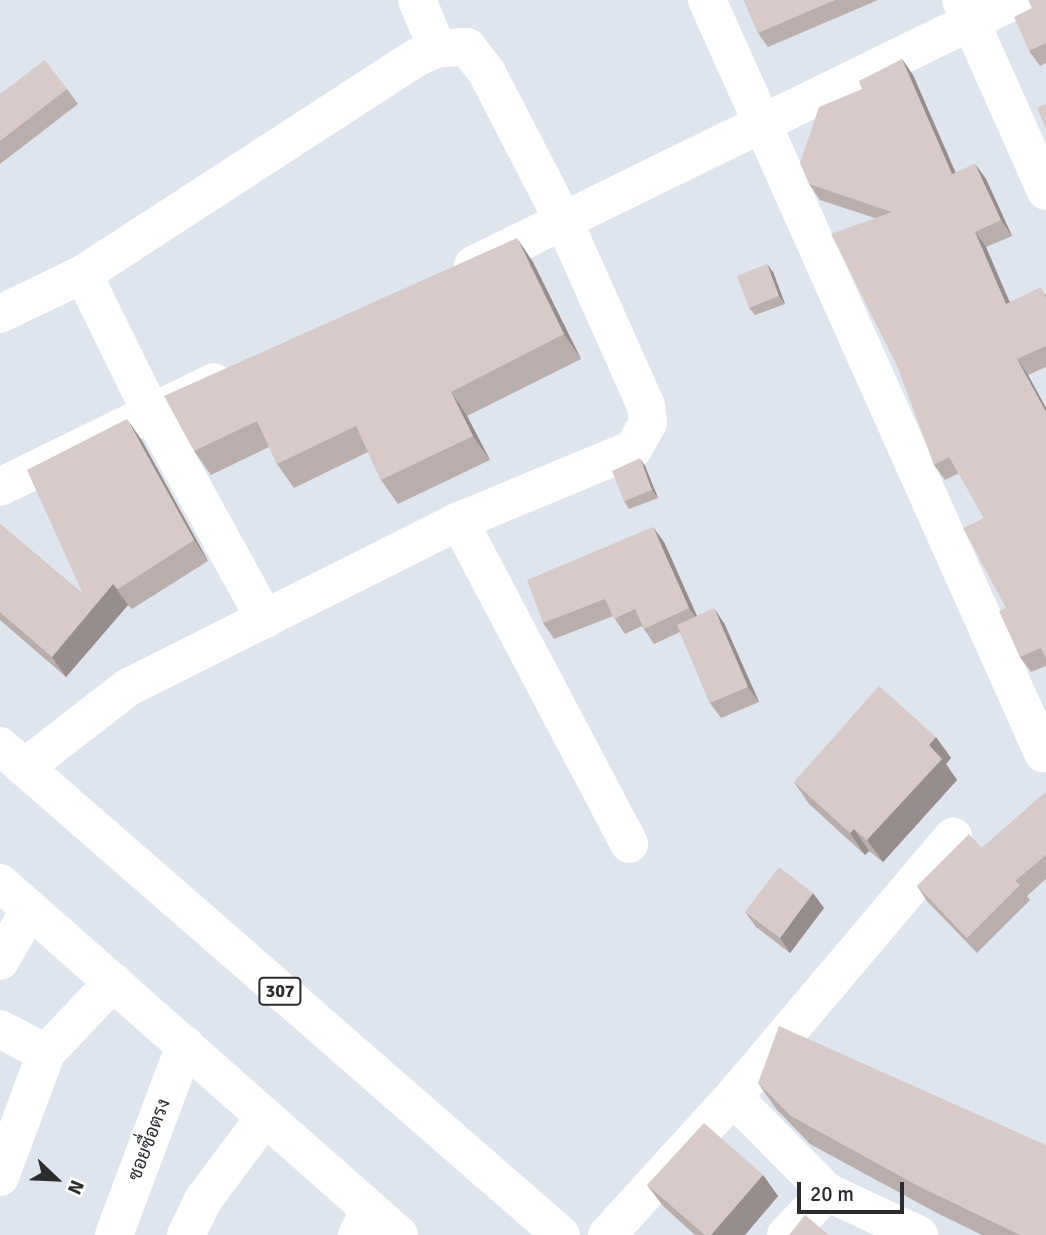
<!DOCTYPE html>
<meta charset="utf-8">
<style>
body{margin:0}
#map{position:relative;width:1046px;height:1235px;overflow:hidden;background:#dee5ef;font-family:Signika,Sarabun,sans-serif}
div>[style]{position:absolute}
.minor>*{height:38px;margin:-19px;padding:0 19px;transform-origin:19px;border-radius:19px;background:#fff}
.major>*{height:38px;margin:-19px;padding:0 19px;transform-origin:19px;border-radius:19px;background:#fff}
.wall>*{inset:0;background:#baaeac}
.shaded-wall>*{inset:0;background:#978d8c}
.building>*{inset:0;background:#d8cac8}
span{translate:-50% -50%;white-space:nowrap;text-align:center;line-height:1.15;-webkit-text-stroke:5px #fff;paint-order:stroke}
.shield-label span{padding:2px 5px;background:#fff;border:2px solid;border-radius:5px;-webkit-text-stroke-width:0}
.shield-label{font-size:18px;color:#2a2c30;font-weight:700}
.street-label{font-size:19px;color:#2a2c30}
.north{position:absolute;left:21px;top:1144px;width:70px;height:70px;-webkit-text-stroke:5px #fff;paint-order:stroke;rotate:113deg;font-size:19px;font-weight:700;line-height:28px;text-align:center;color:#2a2c30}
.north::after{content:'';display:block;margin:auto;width:24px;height:32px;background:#2a2c30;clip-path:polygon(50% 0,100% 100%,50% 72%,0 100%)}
.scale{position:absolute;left:797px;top:1182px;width:107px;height:32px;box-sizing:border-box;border:4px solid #2a2c30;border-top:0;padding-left:9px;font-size:21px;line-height:24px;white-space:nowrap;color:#2a2c30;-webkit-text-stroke:5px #fff;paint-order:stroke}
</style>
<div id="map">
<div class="minor">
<div style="left:417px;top:0;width:52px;rotate:67.4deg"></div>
<div style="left:707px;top:0;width:825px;rotate:65.95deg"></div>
<div style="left:961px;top:0;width:209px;rotate:66deg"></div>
<div style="left:473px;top:265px;width:603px;rotate:-26.06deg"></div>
<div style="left:83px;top:274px;width:152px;rotate:63.8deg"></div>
<div style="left:150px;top:410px;width:239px;rotate:61.2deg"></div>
<div style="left:0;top:314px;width:92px;rotate:-25.7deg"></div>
<div style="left:83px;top:274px;width:397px;rotate:-33deg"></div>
<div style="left:416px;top:58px;width:23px;rotate:-25deg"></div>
<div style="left:437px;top:48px;width:30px;rotate:-2deg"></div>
<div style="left:467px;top:47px;width:33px;rotate:52deg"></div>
<div style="left:487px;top:73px;width:170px;rotate:62.7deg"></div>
<div style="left:565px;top:224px;width:199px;rotate:66deg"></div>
<div style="left:646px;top:406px;width:17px;rotate:83deg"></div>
<div style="left:648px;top:423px;width:30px;rotate:120deg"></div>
<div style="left:633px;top:449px;width:188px;rotate:157.5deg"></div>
<div style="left:459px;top:521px;width:372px;rotate:153.3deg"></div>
<div style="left:127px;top:688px;width:130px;rotate:142.2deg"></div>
<div style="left:0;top:487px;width:238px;rotate:-26.1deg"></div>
<div style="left:459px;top:521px;width:365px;rotate:62.2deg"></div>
<div style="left:0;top:961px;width:60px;rotate:-60deg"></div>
<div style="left:0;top:1029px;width:52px;rotate:27.6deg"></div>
<div style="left:46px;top:1053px;width:98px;rotate:-46.7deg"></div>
<div style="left:733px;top:1097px;width:134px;rotate:45.3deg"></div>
<div style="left:0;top:1177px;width:132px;rotate:-69.6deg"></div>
<div style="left:114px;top:1235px;width:203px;rotate:-69.5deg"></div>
<div style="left:186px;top:1235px;width:39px;rotate:-64deg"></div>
<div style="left:203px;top:1200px;width:104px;rotate:-53.2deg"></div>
<div style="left:357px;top:1235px;width:27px;rotate:-62deg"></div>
<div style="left:607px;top:1235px;width:187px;rotate:-47.6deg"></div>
<div style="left:733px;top:1097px;width:341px;rotate:-49.8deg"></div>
<div style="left:786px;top:1235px;width:59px;rotate:-46.4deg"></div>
<div style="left:827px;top:1192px;width:102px;rotate:25.1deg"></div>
</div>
<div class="major">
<div style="left:0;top:746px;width:744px;rotate:41.08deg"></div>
<div style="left:0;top:883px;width:532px;rotate:41.42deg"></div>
</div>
<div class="wall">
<div style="clip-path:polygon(744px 0,878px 0,768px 47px,758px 33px)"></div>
<div style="clip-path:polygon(1046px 0,1046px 63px,1040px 66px,1029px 51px,1032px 8px)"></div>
<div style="clip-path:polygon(902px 59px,913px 75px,956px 173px,975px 164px,986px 179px,1012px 236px,986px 247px,1009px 302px,1046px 294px,1046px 367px,1028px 375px,1046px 408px,1046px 666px,1031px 672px,1020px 657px,1006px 608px,984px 518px,959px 473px,945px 480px,934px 465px,875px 218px,820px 200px,809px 184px)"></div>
<div style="clip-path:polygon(67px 89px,78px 104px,0 164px,0 94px)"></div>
<div style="clip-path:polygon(533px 262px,581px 359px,467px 416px,490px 460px,398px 504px,381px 480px,368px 452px,294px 488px,277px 464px,269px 447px,211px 475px,194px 451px)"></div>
<div style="clip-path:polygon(773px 272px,785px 304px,755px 315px,749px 308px)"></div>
<div style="clip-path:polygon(141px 439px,208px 561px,132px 609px,128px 605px,66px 677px,0 620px,0 524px,83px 594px)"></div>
<div style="clip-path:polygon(645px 466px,658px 498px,629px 509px,624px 501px)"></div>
<div style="clip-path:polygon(664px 542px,697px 616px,724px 623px,759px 702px,721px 718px,710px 703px,680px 632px,654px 644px,642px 626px,625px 634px,613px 616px,554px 639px,543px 623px)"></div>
<div style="clip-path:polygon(936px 737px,951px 758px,946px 764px,957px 780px,883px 862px,869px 851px,865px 855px,809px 804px,794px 782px)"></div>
<div style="clip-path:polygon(1046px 792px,1046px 879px,1027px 896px,1030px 900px,977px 953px,927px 901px,917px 886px,982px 848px)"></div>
<div style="clip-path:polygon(824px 908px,790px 953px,756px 927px,745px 912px)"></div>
<div style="clip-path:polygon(758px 1083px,1046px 1235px,982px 1235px,937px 1213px,810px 1144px,777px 1110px)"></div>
<div style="clip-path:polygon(763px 1175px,778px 1196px,745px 1235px,695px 1235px,663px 1206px,647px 1185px)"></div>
</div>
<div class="shaded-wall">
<div style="clip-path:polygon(902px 59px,913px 75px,963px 190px,952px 174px)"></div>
<div style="clip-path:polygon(975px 164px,986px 179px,1012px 236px,1001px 220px)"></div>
<div style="clip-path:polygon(975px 232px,986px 247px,1017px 319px,1006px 304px)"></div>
<div style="clip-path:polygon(517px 238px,533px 262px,581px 359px,564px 334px)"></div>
<div style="clip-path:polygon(767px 264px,773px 272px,785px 304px,779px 296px)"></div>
<div style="clip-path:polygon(1017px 359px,1028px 375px,1046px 408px,1046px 412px)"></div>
<div style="clip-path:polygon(451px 392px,467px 416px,490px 460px,473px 436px)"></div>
<div style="clip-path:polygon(127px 419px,141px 439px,208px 561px,194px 540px)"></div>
<div style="clip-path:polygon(640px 458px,645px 466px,658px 498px,652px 490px)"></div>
<div style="clip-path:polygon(653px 527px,664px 542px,700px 623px,689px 608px)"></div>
<div style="clip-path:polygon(113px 584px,128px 605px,66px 677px,52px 657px)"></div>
<div style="clip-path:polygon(714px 608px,724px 623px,759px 702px,748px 687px)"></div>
<div style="clip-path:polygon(936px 737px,951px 758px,946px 764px,957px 780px,883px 862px,867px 840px,929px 745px)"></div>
<div style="clip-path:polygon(854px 829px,869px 851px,865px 855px,850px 833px)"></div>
<div style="clip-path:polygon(813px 893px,824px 908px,790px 953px,780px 938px)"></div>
<div style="clip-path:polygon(763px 1175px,778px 1196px,745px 1235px,711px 1235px)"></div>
</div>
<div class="building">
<div style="clip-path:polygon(744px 0,835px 0,758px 33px)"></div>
<div style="clip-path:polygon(1028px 0,1046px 0,1046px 43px,1029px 51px,1014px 17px,1032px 8px)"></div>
<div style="clip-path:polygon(902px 59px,952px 174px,975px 164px,1001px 220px,975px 232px,1006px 304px,1041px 287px,1046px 298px,1046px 346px,1017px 359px,1046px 412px,1046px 658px,1041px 648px,1020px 657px,999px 611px,1006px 608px,963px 528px,984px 518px,949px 457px,934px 465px,898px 368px,831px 234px,892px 212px,809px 184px,800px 163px,819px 107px,862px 89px,859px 81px)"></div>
<div style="clip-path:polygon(45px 60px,67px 89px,0 141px,0 94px)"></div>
<div style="clip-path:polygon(1046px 104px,1046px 129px,1037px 108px)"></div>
<div style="clip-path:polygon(517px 238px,564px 334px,451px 392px,473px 436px,381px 480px,356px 426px,277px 464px,257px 421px,194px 451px,164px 396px)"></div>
<div style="clip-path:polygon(767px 264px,779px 296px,749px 308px,737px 276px)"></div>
<div style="clip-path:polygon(127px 419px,194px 540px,118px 589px,113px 584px,52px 657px,0 612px,0 524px,83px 594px,27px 470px)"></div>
<div style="clip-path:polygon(640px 458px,652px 490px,624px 501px,612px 471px)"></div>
<div style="clip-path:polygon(653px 527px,689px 608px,644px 629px,635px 609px,614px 619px,605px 599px,543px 623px,527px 580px)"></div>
<div style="clip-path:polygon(714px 608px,748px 687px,710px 703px,677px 625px)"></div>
<div style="clip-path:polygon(879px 686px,936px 737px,929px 745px,942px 759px,867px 840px,854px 829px,850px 833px,794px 782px)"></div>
<div style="clip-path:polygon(1046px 792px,1046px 855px,1015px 881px,1020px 885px,967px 938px,917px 886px,969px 834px,982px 848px)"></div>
<div style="clip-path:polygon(779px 867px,813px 893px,780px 938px,745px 912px)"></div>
<div style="clip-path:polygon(779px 1026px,1046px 1145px,1046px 1235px,1020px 1235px,918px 1186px,791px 1116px,758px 1083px)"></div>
<div style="clip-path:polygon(704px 1123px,763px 1175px,711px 1235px,705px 1235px,647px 1185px)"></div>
<div style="clip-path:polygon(805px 1215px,829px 1235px,789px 1235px)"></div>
</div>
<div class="shield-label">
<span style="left:280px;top:991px">307</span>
</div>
<div class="street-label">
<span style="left:150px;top:1140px;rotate:-69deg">ซอยซื่อตรง</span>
</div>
<div class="north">N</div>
<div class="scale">20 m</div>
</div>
